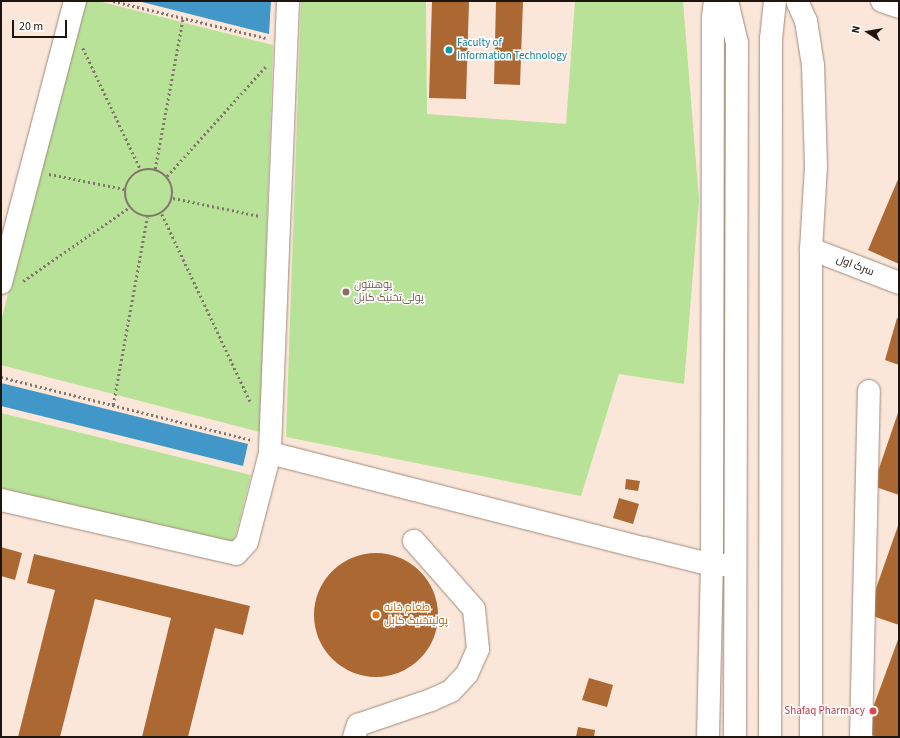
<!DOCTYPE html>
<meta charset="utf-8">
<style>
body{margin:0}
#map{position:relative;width:900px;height:738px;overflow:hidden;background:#fbe7da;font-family:"Source Sans 3",Cairo,sans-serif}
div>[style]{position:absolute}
.green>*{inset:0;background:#b8e297}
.round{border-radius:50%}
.water>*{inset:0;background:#4097c8}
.building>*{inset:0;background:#ac6832}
.path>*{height:2.5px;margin-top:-1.25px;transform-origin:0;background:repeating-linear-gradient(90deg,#83756c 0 2px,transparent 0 5px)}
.path>.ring{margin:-1.25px;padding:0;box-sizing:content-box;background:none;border:2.5px solid #83756c;border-radius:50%}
.roads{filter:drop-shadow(0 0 1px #a08a7a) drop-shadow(0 0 1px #a08a7a)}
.minor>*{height:22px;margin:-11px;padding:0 11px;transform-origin:11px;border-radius:11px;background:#fff}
.major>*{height:22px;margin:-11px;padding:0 11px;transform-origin:11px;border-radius:11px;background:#fff}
.dots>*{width:11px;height:11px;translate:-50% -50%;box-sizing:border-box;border:2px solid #fff;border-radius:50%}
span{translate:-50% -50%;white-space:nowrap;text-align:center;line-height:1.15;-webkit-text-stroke:3px #fff;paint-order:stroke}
.culture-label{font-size:11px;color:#0d838f}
.left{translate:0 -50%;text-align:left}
.street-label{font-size:11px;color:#1e150f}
.education-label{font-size:11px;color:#785e54}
.food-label{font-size:11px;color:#c56008}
.health-label{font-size:11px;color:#be3a42}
.right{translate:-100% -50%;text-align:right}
.frame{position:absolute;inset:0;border:2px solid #1e150f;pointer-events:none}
.north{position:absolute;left:848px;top:12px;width:40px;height:40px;-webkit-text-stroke:3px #fff;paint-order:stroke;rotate:282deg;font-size:11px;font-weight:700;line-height:16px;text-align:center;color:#1e150f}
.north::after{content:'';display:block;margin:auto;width:14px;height:18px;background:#1e150f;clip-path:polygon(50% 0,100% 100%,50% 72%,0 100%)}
.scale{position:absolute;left:12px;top:20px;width:55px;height:18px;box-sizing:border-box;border:2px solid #1e150f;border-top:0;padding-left:5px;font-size:12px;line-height:14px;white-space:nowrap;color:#1e150f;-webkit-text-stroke:3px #fff;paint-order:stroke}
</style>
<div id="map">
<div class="green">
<div style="clip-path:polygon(84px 1px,98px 1px,273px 45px,260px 432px,1px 365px,1px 321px)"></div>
<div style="clip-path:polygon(301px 1px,426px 1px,427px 114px,566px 124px,575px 1px,683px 1px,699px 200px,684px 384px,619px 374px,581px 496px,286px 437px)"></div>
<div style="clip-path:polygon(1px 413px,251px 475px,233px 546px,1px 488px)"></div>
<div class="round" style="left:362px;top:601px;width:26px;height:26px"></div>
</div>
<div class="water">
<div style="clip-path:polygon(138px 1px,271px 1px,269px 34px)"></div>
<div style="clip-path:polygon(1px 383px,248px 444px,243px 466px,1px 406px)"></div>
</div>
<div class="building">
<div style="clip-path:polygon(432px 1px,469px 1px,466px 99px,429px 98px)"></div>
<div style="clip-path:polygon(496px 1px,523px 1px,520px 85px,494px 84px)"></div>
<div style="clip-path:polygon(899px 177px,899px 264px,868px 250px)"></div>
<div style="clip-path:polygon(897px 318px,899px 319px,899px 365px,885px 360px)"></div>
<div style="clip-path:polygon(899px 410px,899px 495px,873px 486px)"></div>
<div style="clip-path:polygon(626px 479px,640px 481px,638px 491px,625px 489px)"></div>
<div style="clip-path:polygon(619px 498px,639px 504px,633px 524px,613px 518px)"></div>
<div style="clip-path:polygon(899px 523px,899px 625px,867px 614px)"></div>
<div style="clip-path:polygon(1px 547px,22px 553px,15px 580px,1px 576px)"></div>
<div class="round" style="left:314px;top:553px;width:124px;height:124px"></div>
<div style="clip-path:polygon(34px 554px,250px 606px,243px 635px,215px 628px,188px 737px,142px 737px,171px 618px,95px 599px,60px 737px,18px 737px,55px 590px,27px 583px)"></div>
<div style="clip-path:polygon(899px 637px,899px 737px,877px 737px,864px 732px)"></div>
<div style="clip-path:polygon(589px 678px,613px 685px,607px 707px,582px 700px)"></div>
<div style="clip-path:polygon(578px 727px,595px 730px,594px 737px,576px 737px)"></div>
</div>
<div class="path">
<div style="left:113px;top:1px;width:157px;rotate:13.6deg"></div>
<div style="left:83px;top:48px;width:135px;rotate:64.6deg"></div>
<div class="ring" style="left:125px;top:169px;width:45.5px;height:45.5px"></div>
<div style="left:155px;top:169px;width:154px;rotate:-79.5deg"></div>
<div style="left:49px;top:174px;width:77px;rotate:11.2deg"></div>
<div style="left:167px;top:176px;width:147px;rotate:-48deg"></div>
<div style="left:173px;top:198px;width:89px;rotate:11.7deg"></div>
<div style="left:162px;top:214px;width:209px;rotate:64.8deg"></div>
<div style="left:23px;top:281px;width:130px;rotate:-34.7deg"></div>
<div style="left:1px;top:377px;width:258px;rotate:14.1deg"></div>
<div style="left:113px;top:405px;width:191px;rotate:-79.7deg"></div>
</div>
<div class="roads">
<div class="minor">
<div style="left:288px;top:1px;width:452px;rotate:92.3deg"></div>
<div style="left:270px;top:453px;width:386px;rotate:14.3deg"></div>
<div style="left:644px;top:548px;width:58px;rotate:14deg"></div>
<div style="left:700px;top:562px;width:35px;rotate:7deg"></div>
<div style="left:797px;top:1px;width:22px;rotate:66deg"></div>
<div style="left:806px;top:21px;width:45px;rotate:81deg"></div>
<div style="left:813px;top:65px;width:101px;rotate:88.3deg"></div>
<div style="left:816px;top:166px;width:83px;rotate:93.4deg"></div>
<div style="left:811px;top:249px;width:488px;rotate:90deg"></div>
<div style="left:811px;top:249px;width:94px;rotate:21.1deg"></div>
<div style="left:1px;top:283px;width:292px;rotate:-75.3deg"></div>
<div style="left:1px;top:500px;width:241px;rotate:12.9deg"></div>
<div style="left:236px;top:554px;width:16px;rotate:-47deg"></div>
<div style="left:247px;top:542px;width:92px;rotate:-75.5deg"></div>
<div style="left:354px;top:737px;width:13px;rotate:-72deg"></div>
<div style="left:358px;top:725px;width:77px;rotate:-18.9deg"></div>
<div style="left:431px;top:700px;width:22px;rotate:-24deg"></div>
<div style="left:451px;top:691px;width:23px;rotate:-47deg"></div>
<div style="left:467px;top:674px;width:27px;rotate:-66deg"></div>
<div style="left:478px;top:649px;width:40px;rotate:-95.7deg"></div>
<div style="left:474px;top:609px;width:91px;rotate:-131.4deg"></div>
<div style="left:708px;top:737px;width:174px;rotate:-88.7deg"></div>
<div style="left:712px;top:563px;width:546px;rotate:-89.9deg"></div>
<div style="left:713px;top:17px;width:16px;rotate:-83deg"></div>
<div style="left:861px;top:737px;width:346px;rotate:-88.7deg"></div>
</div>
<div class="major">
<div style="left:727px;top:1px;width:43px;rotate:76.6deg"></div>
<div style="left:737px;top:43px;width:694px;rotate:90.17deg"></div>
<div style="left:882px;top:1px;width:18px;rotate:19deg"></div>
<div style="left:770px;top:737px;width:698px;rotate:-89.92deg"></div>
<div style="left:771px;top:39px;width:38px;rotate:-84deg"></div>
</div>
</div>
<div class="dots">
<div style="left:449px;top:50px;background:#0f9aa8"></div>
<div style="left:346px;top:292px;background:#8d6e63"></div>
<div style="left:376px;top:615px;background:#e8710a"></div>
<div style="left:873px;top:711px;background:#e0444e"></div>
</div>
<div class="culture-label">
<span class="left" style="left:457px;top:50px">Faculty of<br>Information Technology</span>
</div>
<div class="street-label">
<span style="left:855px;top:266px;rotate:21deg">سرک‌ اول</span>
</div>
<div class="education-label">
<span class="left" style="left:354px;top:292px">پوهنتون<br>پولی‌تخنیک کابل</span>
</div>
<div class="food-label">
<span class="left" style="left:384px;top:615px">طعام خانه<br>پولیتخنیک کابل</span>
</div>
<div class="health-label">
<span class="right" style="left:865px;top:711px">Shafaq Pharmacy</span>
</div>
<div class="frame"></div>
<div class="north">N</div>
<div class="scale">20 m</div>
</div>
